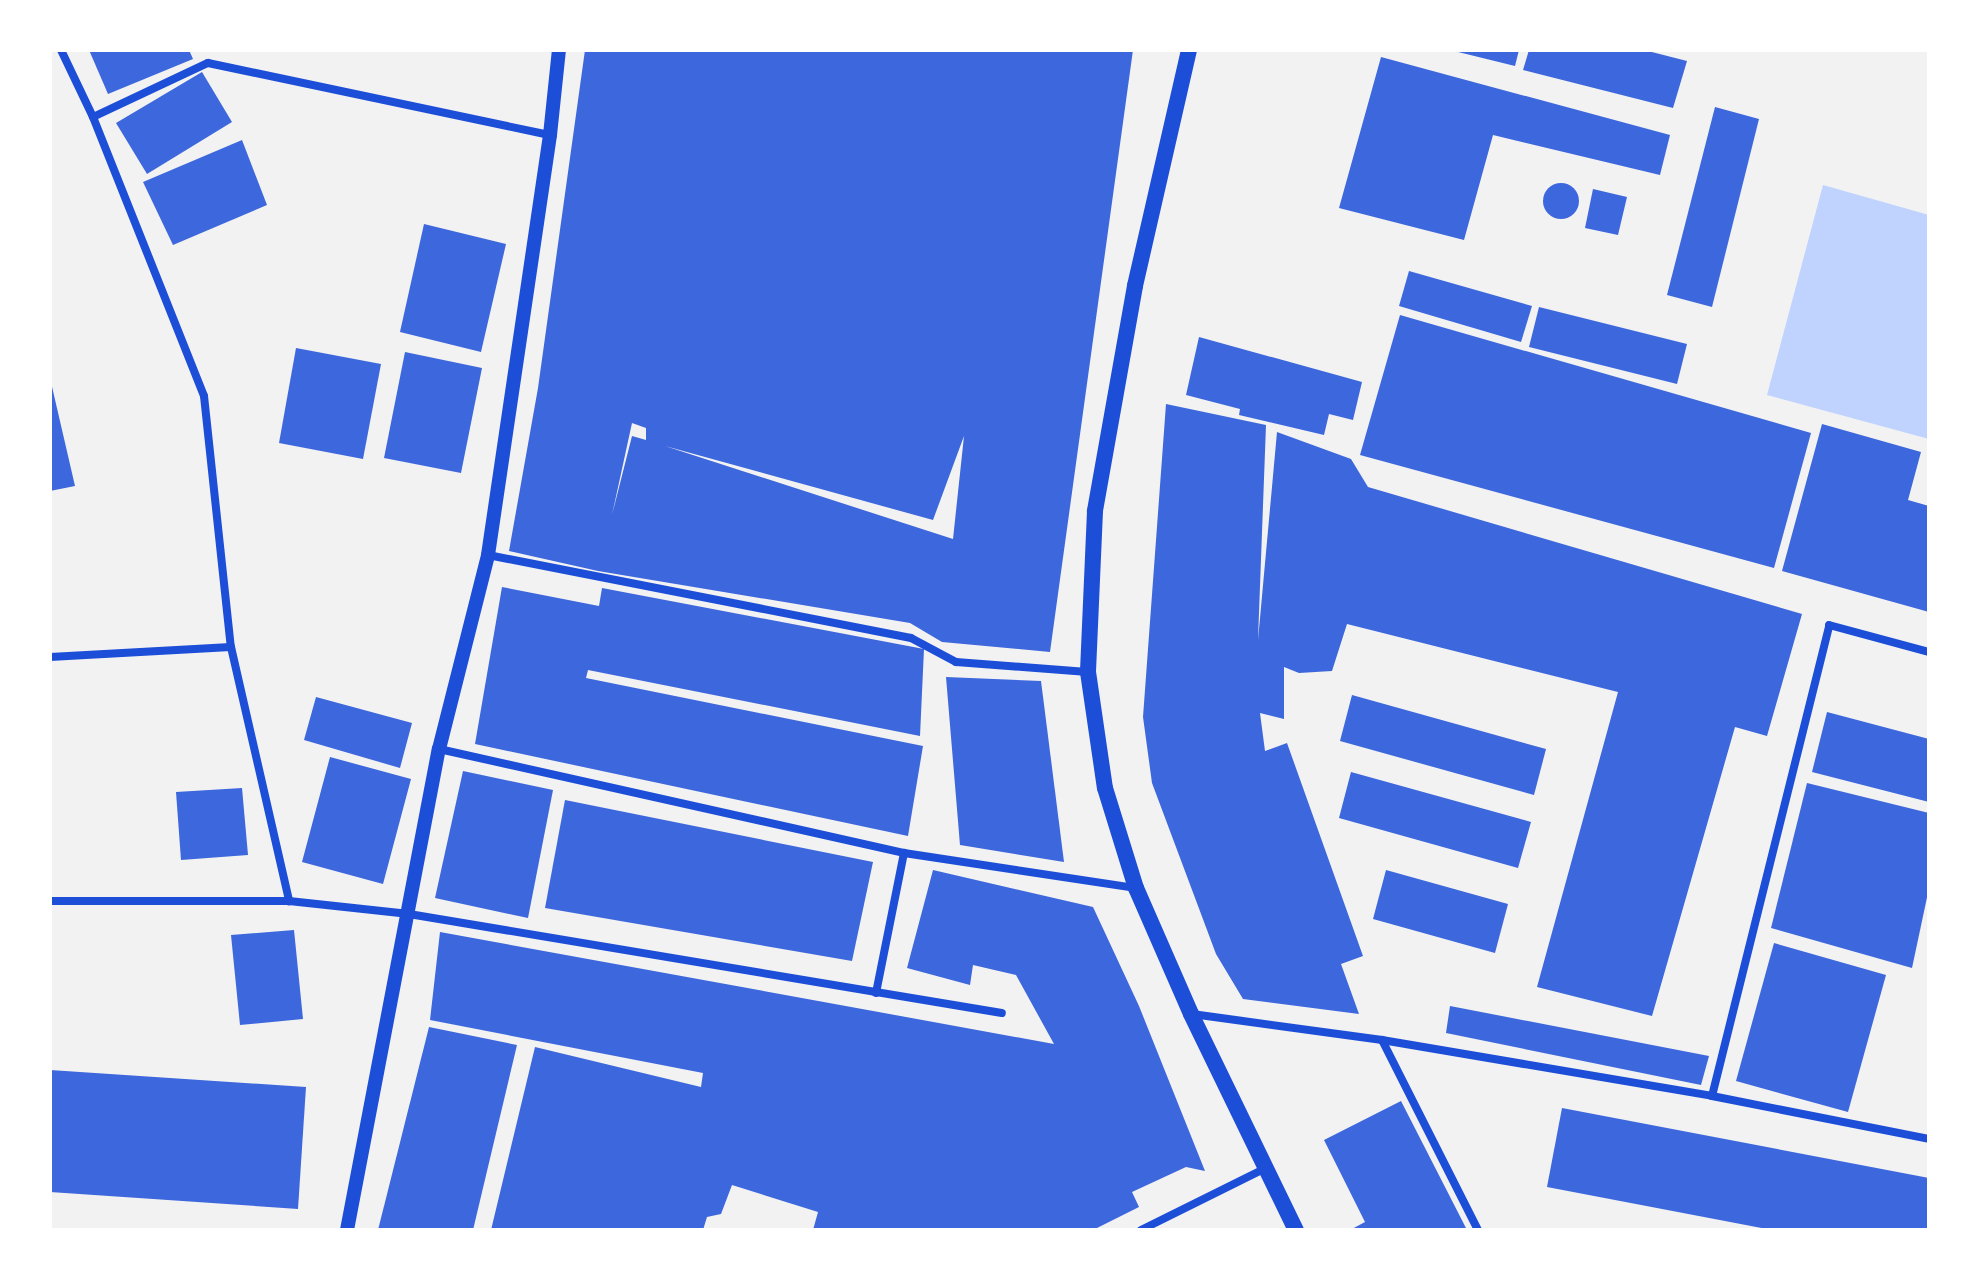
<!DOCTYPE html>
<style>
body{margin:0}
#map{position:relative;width:1979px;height:1280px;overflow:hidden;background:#f2f2f2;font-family:"Sofia Sans Condensed",sans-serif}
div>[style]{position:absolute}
.water>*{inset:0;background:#bfd3fe}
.building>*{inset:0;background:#3d67dc}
.round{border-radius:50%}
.minor>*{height:8px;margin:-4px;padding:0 4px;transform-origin:4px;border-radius:4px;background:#1d4ed8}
.tertiary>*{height:14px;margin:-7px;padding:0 7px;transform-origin:7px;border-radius:7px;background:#1d4ed8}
.secondary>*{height:16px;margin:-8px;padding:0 8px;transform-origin:8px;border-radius:8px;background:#1d4ed8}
span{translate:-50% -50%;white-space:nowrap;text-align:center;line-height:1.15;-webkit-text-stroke:7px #fff;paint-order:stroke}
.frame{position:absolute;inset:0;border:52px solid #fff;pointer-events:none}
</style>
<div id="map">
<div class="water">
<div style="clip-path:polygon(1823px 185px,1929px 215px,1929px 439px,1767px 395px)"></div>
</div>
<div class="building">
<div style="clip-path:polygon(89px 50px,189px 50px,193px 59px,108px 94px)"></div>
<div style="clip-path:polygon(evenodd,585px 50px,1133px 50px,1050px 652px,942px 642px,910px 623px,598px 571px,509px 551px,538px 388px,585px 50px,632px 423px,646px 428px,646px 440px,632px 436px,612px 515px,632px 423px,585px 50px,964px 436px,953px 539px,665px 446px,933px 520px,964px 436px)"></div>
<div style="clip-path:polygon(1450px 50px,1519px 50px,1515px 66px)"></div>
<div style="clip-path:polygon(1529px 50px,1644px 50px,1687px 61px,1673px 108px,1523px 70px)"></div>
<div style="clip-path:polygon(1381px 57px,1670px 135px,1660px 175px,1493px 135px,1464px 240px,1339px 208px)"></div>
<div style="clip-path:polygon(202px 72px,232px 122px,147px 174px,116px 123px)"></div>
<div style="clip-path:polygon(1715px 107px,1759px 119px,1712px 307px,1667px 295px)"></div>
<div style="clip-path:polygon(242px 140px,267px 205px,173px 245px,143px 182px)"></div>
<div class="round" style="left:1543px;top:183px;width:36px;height:36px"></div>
<div style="clip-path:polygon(1593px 189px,1627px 197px,1618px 235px,1585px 228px)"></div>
<div style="clip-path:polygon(424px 224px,506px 244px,481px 352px,400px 332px)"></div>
<div style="clip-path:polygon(1409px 271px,1532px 306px,1521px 342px,1399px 306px)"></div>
<div style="clip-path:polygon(1539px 307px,1687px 344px,1677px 384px,1529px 347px)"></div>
<div style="clip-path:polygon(1400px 315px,1811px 433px,1774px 568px,1360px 455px)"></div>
<div style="clip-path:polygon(1199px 337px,1362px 382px,1353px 420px,1329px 414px,1324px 435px,1239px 415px,1240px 409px,1186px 395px)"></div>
<div style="clip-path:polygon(296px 348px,381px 364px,363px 459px,279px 443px)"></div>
<div style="clip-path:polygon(405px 352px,482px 368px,461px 473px,384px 458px)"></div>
<div style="clip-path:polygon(50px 378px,75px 486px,50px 491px)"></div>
<div style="clip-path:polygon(1166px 404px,1266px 425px,1258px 640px,1277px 432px,1351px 459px,1368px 487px,1802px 614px,1767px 736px,1735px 727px,1652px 1016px,1537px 987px,1618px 692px,1347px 624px,1332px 671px,1299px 673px,1284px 667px,1284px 719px,1260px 713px,1265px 751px,1287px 743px,1363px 956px,1341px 964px,1359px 1014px,1243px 999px,1216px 954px,1152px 783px,1143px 717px)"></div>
<div style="clip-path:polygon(1822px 424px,1921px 452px,1908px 500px,1929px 506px,1929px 612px,1782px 571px)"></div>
<div style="clip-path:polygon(502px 587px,599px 606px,602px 588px,924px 649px,920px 736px,588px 670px,586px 678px,923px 746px,908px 836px,475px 744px)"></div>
<div style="clip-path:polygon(946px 677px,1041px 681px,1064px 862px,960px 845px)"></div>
<div style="clip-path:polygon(1352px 695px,1546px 749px,1534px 795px,1340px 741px)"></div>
<div style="clip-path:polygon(316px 697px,412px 723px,400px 768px,304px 740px)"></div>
<div style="clip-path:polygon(1827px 712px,1929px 739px,1929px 802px,1812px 772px)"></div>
<div style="clip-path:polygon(330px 757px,411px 779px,383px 884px,302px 862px)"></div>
<div style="clip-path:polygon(463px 771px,553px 790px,528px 918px,435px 898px)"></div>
<div style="clip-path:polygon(1351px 772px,1531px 822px,1518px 868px,1339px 818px)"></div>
<div style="clip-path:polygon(1807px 783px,1929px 813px,1929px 888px,1912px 968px,1771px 928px)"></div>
<div style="clip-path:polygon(242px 788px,248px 855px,181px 860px,176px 792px)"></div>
<div style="clip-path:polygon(565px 800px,873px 862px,852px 961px,545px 908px)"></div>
<div style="clip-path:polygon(933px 870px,1093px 907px,1139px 1006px,1205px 1171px,1186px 1167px,1132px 1192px,1139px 1207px,1093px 1230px,813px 1230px,818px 1212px,732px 1185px,721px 1214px,707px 1217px,703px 1230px,491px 1230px,535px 1047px,701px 1087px,703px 1073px,430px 1020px,440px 932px,1054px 1044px,1016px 975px,973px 965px,970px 985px,907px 968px)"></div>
<div style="clip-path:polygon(1386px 870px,1508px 904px,1495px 953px,1373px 919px)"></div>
<div style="clip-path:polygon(294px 930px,303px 1019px,240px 1025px,231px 935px)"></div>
<div style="clip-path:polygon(1774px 943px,1886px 975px,1848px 1112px,1736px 1081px)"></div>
<div style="clip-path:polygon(1450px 1006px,1709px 1056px,1701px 1085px,1446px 1033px)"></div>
<div style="clip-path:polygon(429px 1027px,517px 1045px,473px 1230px,378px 1230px)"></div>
<div style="clip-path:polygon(50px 1070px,306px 1087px,298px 1209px,50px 1192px)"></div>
<div style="clip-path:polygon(1401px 1101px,1467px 1230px,1350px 1230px,1365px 1222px,1324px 1140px)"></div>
<div style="clip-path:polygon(1562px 1108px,1929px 1178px,1929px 1230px,1772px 1230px,1547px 1187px)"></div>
</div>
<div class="minor">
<div style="left:61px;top:50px;width:74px;rotate:64.5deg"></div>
<div style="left:93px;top:117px;width:300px;rotate:68.3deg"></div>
<div style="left:204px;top:396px;width:252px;rotate:83.9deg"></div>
<div style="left:231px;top:647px;width:261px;rotate:77.1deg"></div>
<div style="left:93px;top:117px;width:127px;rotate:-25.2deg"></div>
<div style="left:208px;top:63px;width:349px;rotate:11.9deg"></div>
<div style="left:488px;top:555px;width:431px;rotate:11.1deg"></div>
<div style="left:911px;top:638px;width:51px;rotate:28.1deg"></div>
<div style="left:956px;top:662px;width:132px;rotate:4.3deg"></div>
<div style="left:50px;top:657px;width:181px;rotate:-3.2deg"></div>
<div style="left:439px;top:749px;width:476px;rotate:12.6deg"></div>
<div style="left:904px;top:853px;width:235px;rotate:8.6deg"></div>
<div style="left:50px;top:901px;width:239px"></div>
<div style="left:289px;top:901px;width:121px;rotate:6.2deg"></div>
<div style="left:409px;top:914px;width:601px;rotate:9.48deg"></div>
<div style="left:876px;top:993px;width:143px;rotate:-78.7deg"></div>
<div style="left:1192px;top:1014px;width:192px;rotate:7.8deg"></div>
<div style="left:1382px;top:1040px;width:335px;rotate:9.6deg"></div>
<div style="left:1712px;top:1096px;width:221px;rotate:11.2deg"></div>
<div style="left:1382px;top:1040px;width:213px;rotate:63.2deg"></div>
<div style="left:1712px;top:1096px;width:485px;rotate:-76deg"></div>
<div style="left:1829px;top:625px;width:104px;rotate:15.1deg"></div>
<div style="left:1141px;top:1230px;width:140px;rotate:-26.4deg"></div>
</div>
<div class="tertiary">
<div style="left:347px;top:1230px;width:490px;rotate:-79.2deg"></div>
<div style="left:439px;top:749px;width:200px;rotate:-75.8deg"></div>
<div style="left:488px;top:555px;width:425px;rotate:-81.6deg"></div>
<div style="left:550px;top:135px;width:85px;rotate:-84deg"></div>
</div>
<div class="secondary">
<div style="left:1189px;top:50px;width:242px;rotate:102.9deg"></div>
<div style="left:1135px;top:286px;width:229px;rotate:100.1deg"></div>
<div style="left:1095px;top:511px;width:161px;rotate:92.5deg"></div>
<div style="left:1088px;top:672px;width:117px;rotate:81.7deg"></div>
<div style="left:1105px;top:788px;width:105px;rotate:72.8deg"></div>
<div style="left:1136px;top:888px;width:137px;rotate:66.4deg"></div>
<div style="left:1191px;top:1014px;width:240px;rotate:64.1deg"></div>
</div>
<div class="frame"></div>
</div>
